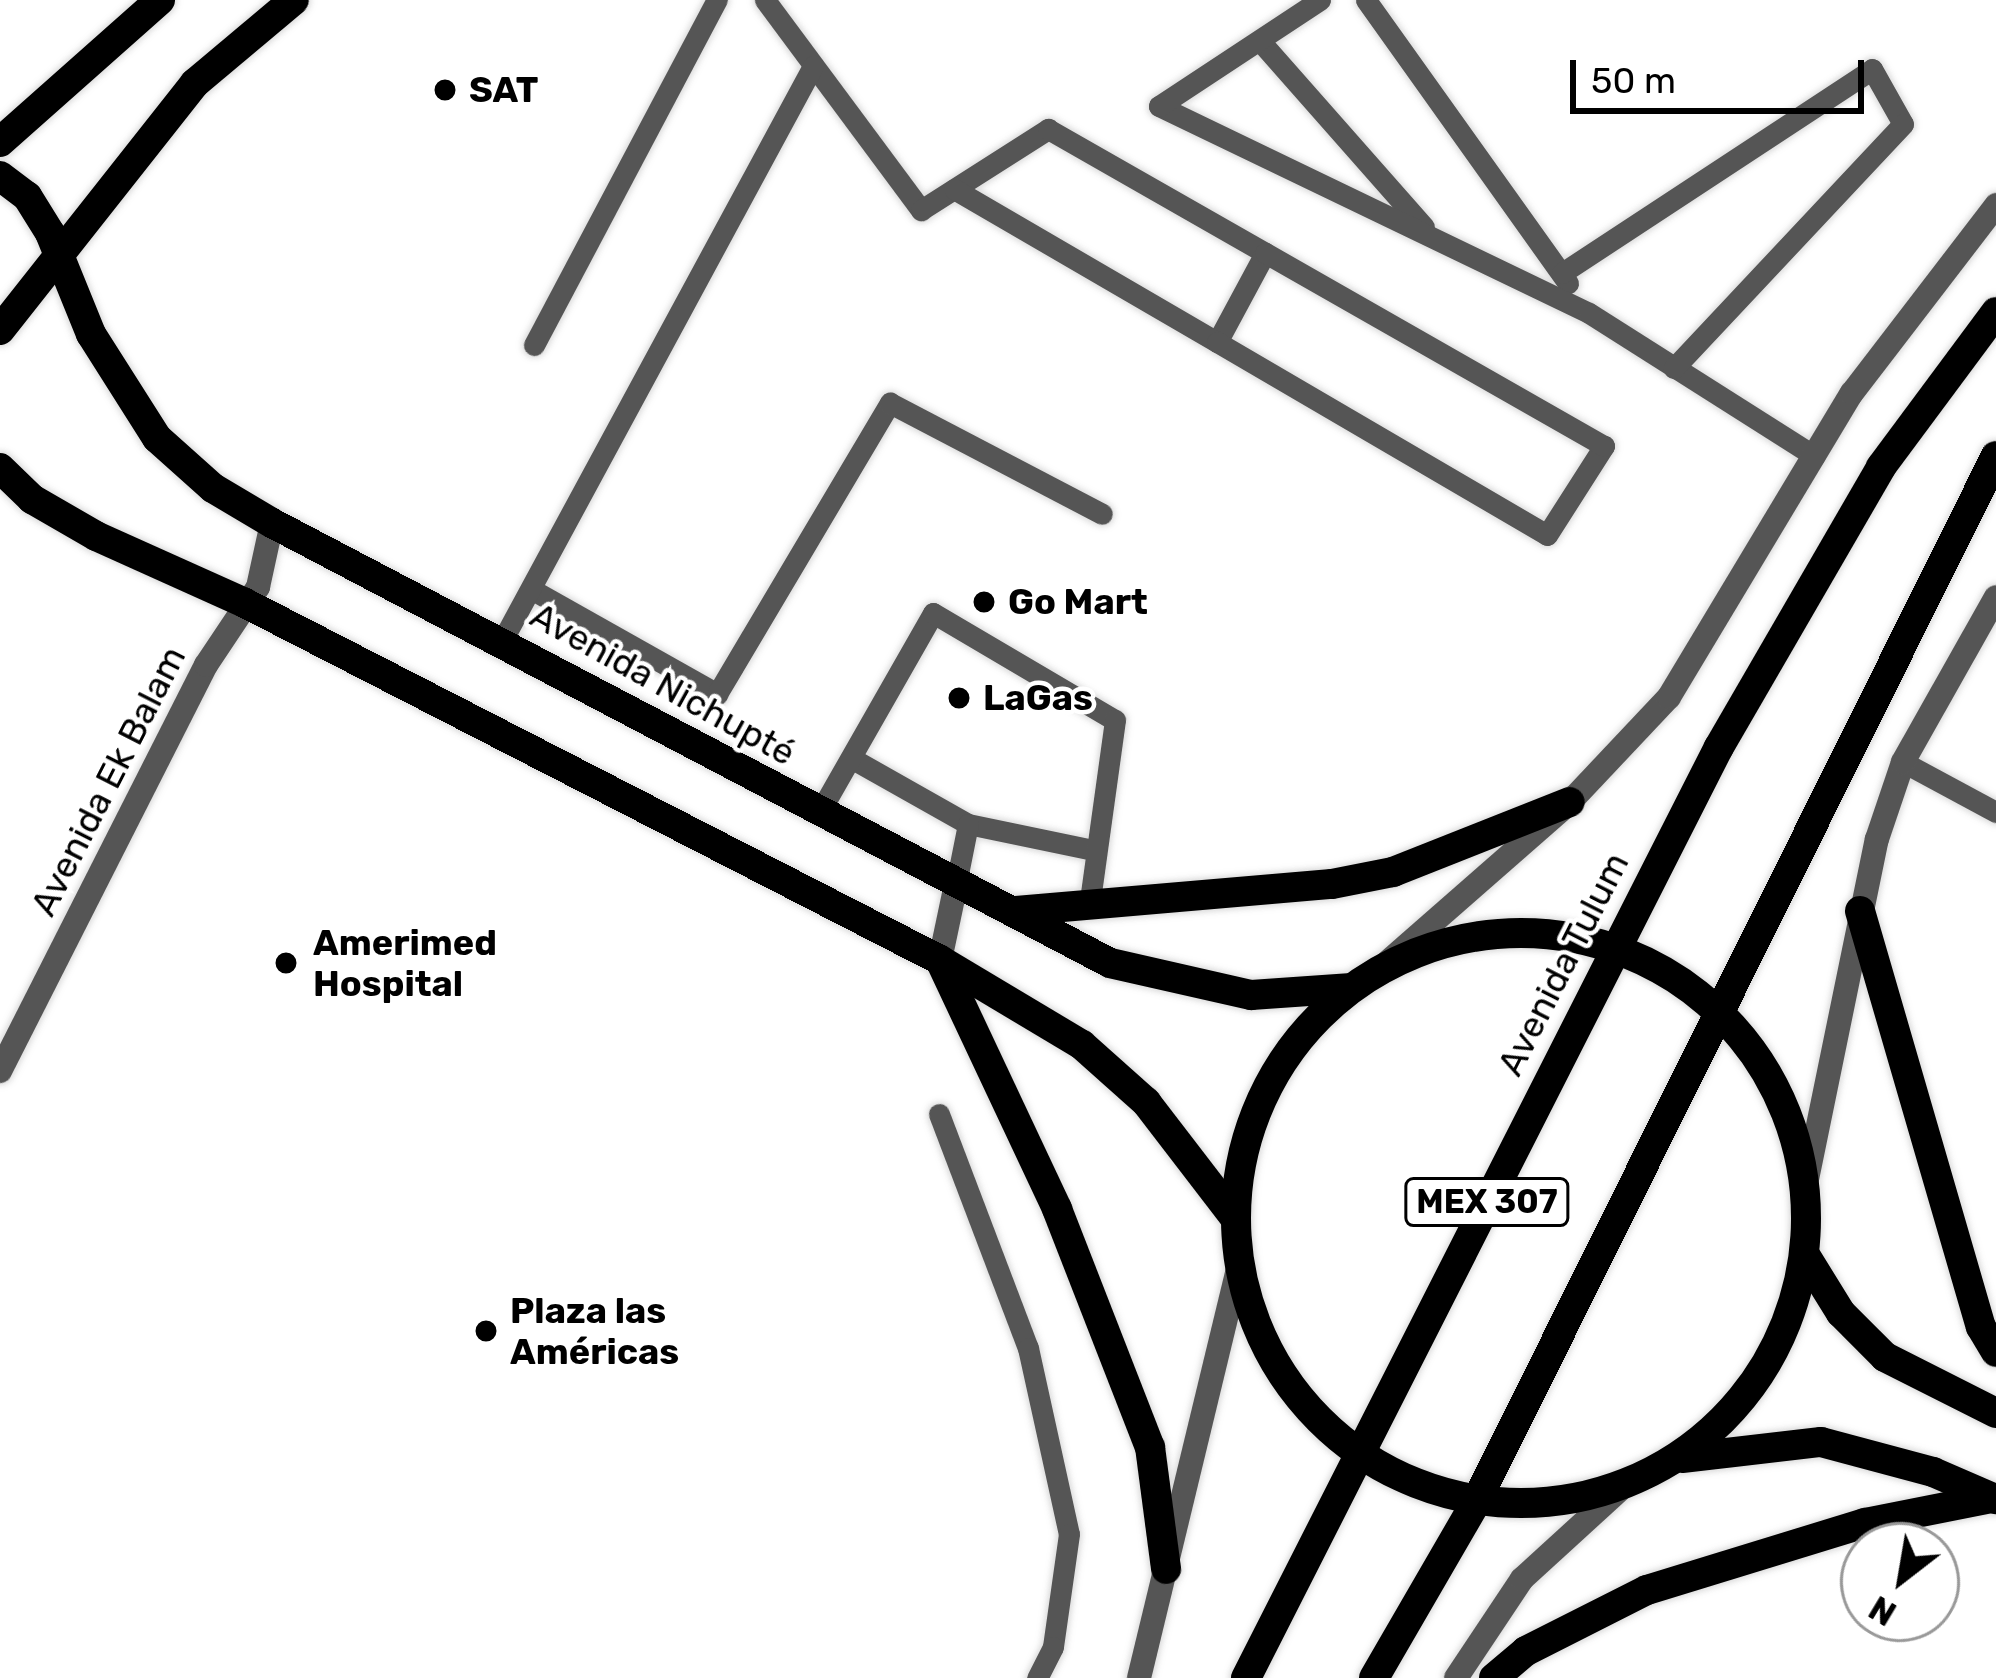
<!DOCTYPE html>
<meta charset="utf-8">
<style>
body{margin:0}
#map{position:relative;width:1996px;height:1678px;overflow:hidden;background:#fff;font-family:Rubik,sans-serif}
div>[style]{position:absolute}
.roads{filter:drop-shadow(0 0 3px #dbdbdb) drop-shadow(0 0 3px #dbdbdb)}
.service>*{height:21px;margin:-10.5px;padding:0 10.5px;transform-origin:10.5px;border-radius:10.5px;background:#555}
.minor>*{height:24px;margin:-12px;padding:0 12px;transform-origin:12px;border-radius:12px;background:#555}
.tertiary>*{height:24px;margin:-12px;padding:0 12px;transform-origin:12px;border-radius:12px;background:#555}
.primary>*{height:30px;margin:-15px;padding:0 15px;transform-origin:15px;border-radius:15px;background:#000}
.primary>.ring{margin:-15px;padding:0;box-sizing:content-box;background:none;border:30px solid #000;border-radius:50%}
.dots>*{width:33px;height:33px;translate:-50% -50%;box-sizing:border-box;border:6px solid #fff;border-radius:50%}
span{translate:-50% -50%;white-space:nowrap;text-align:center;line-height:1.15;-webkit-text-stroke:9px #fff;paint-order:stroke}
.shield-label span{padding:3px 9px;background:#fff;border:3px solid;border-radius:9px;-webkit-text-stroke-width:0}
.shield-label{font-size:33px;color:#000;font-weight:700}
.poi-label{font-size:36px;color:#000;font-weight:700}
.left{translate:0 -50%;text-align:left}
.street-label{font-size:36px;color:#000}
.north{position:absolute;left:1840px;top:1522px;width:120px;height:120px;box-sizing:border-box;background:#fff;border:3px solid #999;border-radius:50%;rotate:211deg;font-size:33px;font-weight:700;line-height:48px;text-align:center;color:#000}
.north::after{content:'';display:block;margin:auto;width:42px;height:54px;background:#000;clip-path:polygon(50% 0,100% 100%,50% 72%,0 100%)}
.scale{position:absolute;left:1570px;top:60px;width:294px;height:54px;box-sizing:border-box;border:6px solid #000;border-top:0;padding-left:15px;font-size:36px;line-height:42px;white-space:nowrap;color:#000;-webkit-text-stroke:9px #fff;paint-order:stroke}
</style>
<div id="map">
<div class="roads">
<div class="service">
<div style="left:765px;top:0;width:262px;rotate:53.4deg"></div>
<div style="left:921px;top:210px;width:151px;rotate:-32.5deg"></div>
<div style="left:1048px;top:129px;width:250px;rotate:29.7deg"></div>
<div style="left:1265px;top:253px;width:101px;rotate:118.3deg"></div>
<div style="left:1217px;top:342px;width:304px;rotate:-149.8deg"></div>
<div style="left:1366px;top:0;width:348px;rotate:54.5deg"></div>
<div style="left:1260px;top:41px;width:248px;rotate:48.6deg"></div>
<div style="left:1159px;top:106px;width:477px;rotate:25.7deg"></div>
<div style="left:1589px;top:313px;width:267px;rotate:32.4deg"></div>
<div style="left:1159px;top:106px;width:193px;rotate:-33.4deg"></div>
<div style="left:1562px;top:273px;width:371px;rotate:-33.3deg"></div>
<div style="left:1872px;top:69px;width:63px;rotate:60.6deg"></div>
<div style="left:1903px;top:124px;width:335px;rotate:133.2deg"></div>
<div style="left:1217px;top:342px;width:382px;rotate:30.3deg"></div>
<div style="left:1547px;top:535px;width:106px;rotate:-57.4deg"></div>
<div style="left:1604px;top:446px;width:390px;rotate:-150.3deg"></div>
<div style="left:534px;top:345px;width:391px;rotate:-62.1deg"></div>
<div style="left:531px;top:589px;width:214px;rotate:29.4deg"></div>
<div style="left:717px;top:694px;width:339px;rotate:-59.3deg"></div>
<div style="left:890px;top:403px;width:239px;rotate:27.6deg"></div>
<div style="left:502px;top:641px;width:654px;rotate:-61.59deg"></div>
<div style="left:851px;top:758px;width:134px;rotate:29.4deg"></div>
<div style="left:968px;top:824px;width:129px;rotate:11.7deg"></div>
<div style="left:1903px;top:762px;width:106px;rotate:28.3deg"></div>
<div style="left:819px;top:813px;width:230px;rotate:-60.3deg"></div>
<div style="left:933px;top:613px;width:211px;rotate:30.5deg"></div>
<div style="left:1115px;top:720px;width:189px;rotate:97.9deg"></div>
<div style="left:956px;top:884px;width:61px;rotate:-78.7deg"></div>
<div style="left:939px;top:1114px;width:250px;rotate:69.2deg"></div>
<div style="left:1028px;top:1348px;width:190px;rotate:77.6deg"></div>
<div style="left:1069px;top:1534px;width:114px;rotate:98.1deg"></div>
<div style="left:1053px;top:1647px;width:35px;rotate:117deg"></div>
</div>
<div class="minor">
<div style="left:940px;top:960px;width:78px;rotate:-78.1deg"></div>
</div>
<div class="tertiary">
<div style="left:1375px;top:973px;width:259px;rotate:-41.2deg"></div>
<div style="left:1570px;top:802px;width:144px;rotate:-46.7deg"></div>
<div style="left:1669px;top:697px;width:355px;rotate:-59deg"></div>
<div style="left:1852px;top:393px;width:237px;rotate:-52.5deg"></div>
<div style="left:0;top:1071px;width:455px;rotate:-63.1deg"></div>
<div style="left:206px;top:665px;width:94px;rotate:-56.3deg"></div>
<div style="left:258px;top:587px;width:66px;rotate:-77.7deg"></div>
<div style="left:1806px;top:1184px;width:352px;rotate:-78.4deg"></div>
<div style="left:1877px;top:839px;width:81px;rotate:-71.3deg"></div>
<div style="left:1903px;top:762px;width:189px;rotate:-60.6deg"></div>
<div style="left:1139px;top:1678px;width:426px;rotate:-76.4deg"></div>
<div style="left:1456px;top:1678px;width:119px;rotate:-56.3deg"></div>
<div style="left:1522px;top:1579px;width:142px;rotate:-42.4deg"></div>
</div>
<div class="primary">
<div style="left:0;top:142px;width:214px;rotate:-41.6deg"></div>
<div style="left:0;top:176px;width:34px;rotate:37deg"></div>
<div style="left:27px;top:196px;width:44px;rotate:58.1deg"></div>
<div style="left:50px;top:233px;width:109px;rotate:67.9deg"></div>
<div style="left:91px;top:334px;width:123px;rotate:57.6deg"></div>
<div style="left:157px;top:438px;width:75px;rotate:41.8deg"></div>
<div style="left:213px;top:488px;width:69px;rotate:30.7deg"></div>
<div style="left:272px;top:523px;width:946px;rotate:27.7deg"></div>
<div style="left:1110px;top:963px;width:145px;rotate:12.8deg"></div>
<div style="left:1251px;top:995px;width:101px;rotate:-4deg"></div>
<div style="left:0;top:330px;width:315px;rotate:-51.7deg"></div>
<div style="left:195px;top:83px;width:129px;rotate:-40deg"></div>
<div style="left:0;top:468px;width:45px;rotate:44.1deg"></div>
<div style="left:32px;top:499px;width:74px;rotate:30deg"></div>
<div style="left:96px;top:536px;width:163px;rotate:24.2deg"></div>
<div style="left:245px;top:603px;width:781px;rotate:27.19deg"></div>
<div style="left:940px;top:960px;width:165px;rotate:30.9deg"></div>
<div style="left:1082px;top:1045px;width:86px;rotate:41.7deg"></div>
<div style="left:1146px;top:1102px;width:146px;rotate:52.5deg"></div>
<div style="left:1016px;top:911px;width:317px;rotate:-4.9deg"></div>
<div style="left:1332px;top:884px;width:62px;rotate:-11.1deg"></div>
<div style="left:1393px;top:872px;width:190px;rotate:-21.6deg"></div>
<div style="left:1860px;top:911px;width:433px;rotate:73.8deg"></div>
<div style="left:1981px;top:1327px;width:29px;rotate:59deg"></div>
<div class="ring" style="left:1236px;top:933px;width:540px;height:540px"></div>
<div style="left:940px;top:960px;width:275px;rotate:64.8deg"></div>
<div style="left:1057px;top:1209px;width:256px;rotate:68.7deg"></div>
<div style="left:1150px;top:1447px;width:123px;rotate:82.5deg"></div>
<div style="left:1805px;top:1255px;width:68px;rotate:58.2deg"></div>
<div style="left:1841px;top:1313px;width:62px;rotate:45deg"></div>
<div style="left:1885px;top:1357px;width:124px;rotate:26.8deg"></div>
<div style="left:1682px;top:1458px;width:140px;rotate:-6.6deg"></div>
<div style="left:1821px;top:1442px;width:116px;rotate:15deg"></div>
<div style="left:1933px;top:1472px;width:68px;rotate:23.5deg"></div>
<div style="left:1246px;top:1678px;width:1044px;rotate:-63.07deg"></div>
<div style="left:1719px;top:747px;width:323px;rotate:-59.9deg"></div>
<div style="left:1881px;top:467px;width:193px;rotate:-53.4deg"></div>
<div style="left:1374px;top:1678px;width:203px;rotate:-59.9deg"></div>
<div style="left:1476px;top:1502px;width:1168px;rotate:-63.57deg"></div>
<div style="left:1494px;top:1678px;width:42px;rotate:-40.2deg"></div>
<div style="left:1526px;top:1651px;width:136px;rotate:-26.8deg"></div>
<div style="left:1647px;top:1590px;width:228px;rotate:-17.1deg"></div>
<div style="left:1865px;top:1523px;width:128px;rotate:-11.2deg"></div>
</div>
</div>
<div class="dots">
<div style="left:445px;top:90px;background:#000"></div>
<div style="left:984px;top:602px;background:#000"></div>
<div style="left:959px;top:698px;background:#000"></div>
<div style="left:286px;top:963px;background:#000"></div>
<div style="left:486px;top:1331px;background:#000"></div>
</div>
<div class="shield-label">
<span style="left:1487px;top:1202px">MEX 307</span>
</div>
<div class="poi-label">
<span class="left" style="left:469px;top:90px">SAT</span>
<span class="left" style="left:1008px;top:602px">Go Mart</span>
<span class="left" style="left:983px;top:698px">LaGas</span>
<span class="left" style="left:313px;top:963px">Amerimed<br>Hospital</span>
<span class="left" style="left:510px;top:1331px">Plaza las<br>Américas</span>
</div>
<div class="street-label">
<span style="left:663px;top:684px;rotate:29deg">Avenida Nichupté</span>
<span style="left:108px;top:781px;rotate:-63deg">Avenida Ek Balam</span>
<span style="left:1563px;top:964px;rotate:-63deg">Avenida Tulum</span>
</div>
<div class="north">N</div>
<div class="scale">50 m</div>
</div>
